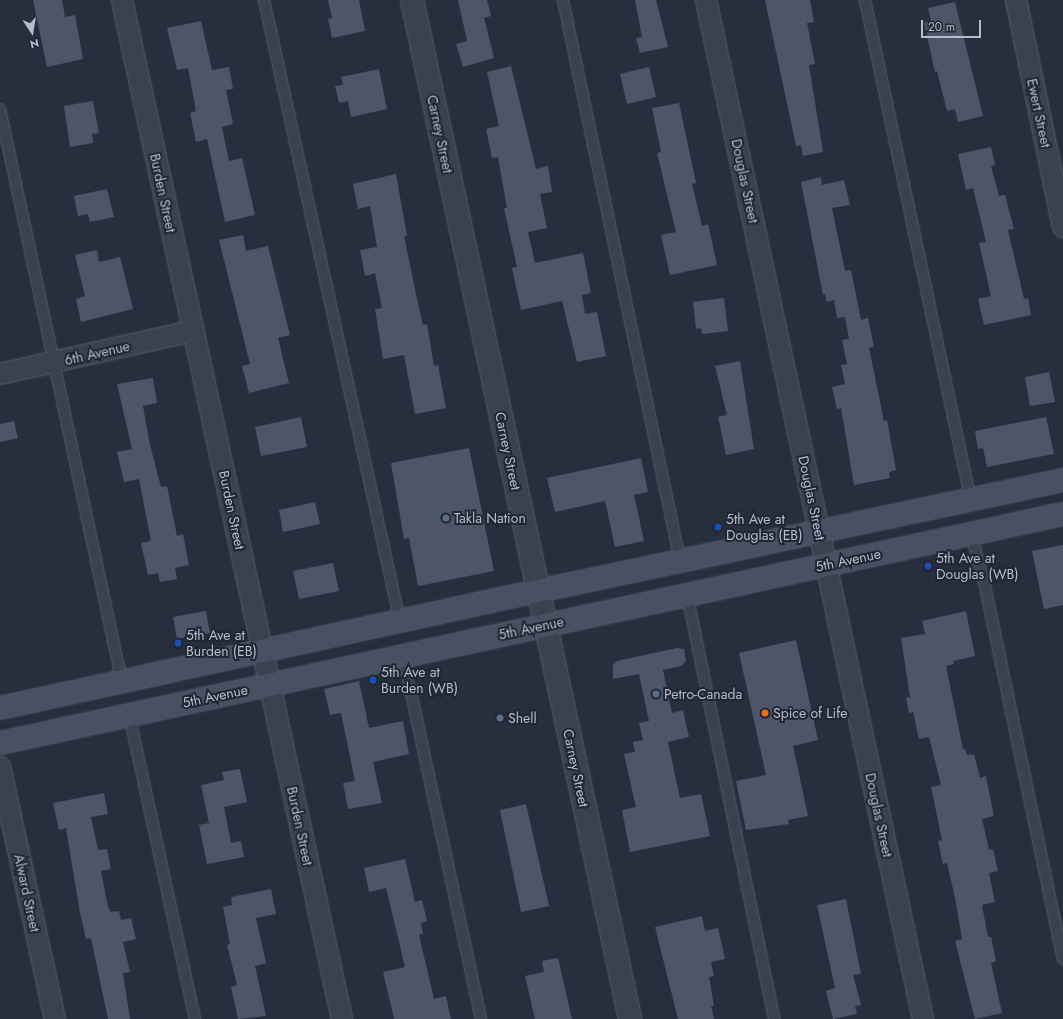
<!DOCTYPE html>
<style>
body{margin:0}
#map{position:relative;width:1063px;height:1019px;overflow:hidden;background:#272f3f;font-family:Jost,sans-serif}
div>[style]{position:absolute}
.building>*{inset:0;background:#4d5668}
.roads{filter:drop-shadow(0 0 1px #595f6d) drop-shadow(0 0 1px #595f6d)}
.service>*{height:10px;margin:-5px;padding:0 5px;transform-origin:5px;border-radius:5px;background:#3b424f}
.minor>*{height:20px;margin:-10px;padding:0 10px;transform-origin:10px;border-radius:10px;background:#3b424f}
.tertiary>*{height:22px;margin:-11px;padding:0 11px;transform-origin:11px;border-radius:11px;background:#3b424f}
.secondary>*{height:22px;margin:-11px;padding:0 11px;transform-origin:11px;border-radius:11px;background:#495062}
.dots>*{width:11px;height:11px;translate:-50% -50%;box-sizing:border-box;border:2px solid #202634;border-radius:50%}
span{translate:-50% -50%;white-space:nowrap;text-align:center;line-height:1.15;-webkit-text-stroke:4px #202634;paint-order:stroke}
.street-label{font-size:14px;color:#b7bdca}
.poi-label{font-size:14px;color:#b7bdca}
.left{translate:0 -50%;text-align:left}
.north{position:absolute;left:12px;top:12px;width:40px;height:40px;-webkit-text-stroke:3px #202634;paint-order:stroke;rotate:168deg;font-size:11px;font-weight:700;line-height:16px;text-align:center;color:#b7bdca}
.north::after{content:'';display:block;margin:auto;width:14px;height:18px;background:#b7bdca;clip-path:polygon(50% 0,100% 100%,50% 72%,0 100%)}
.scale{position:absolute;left:921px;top:20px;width:60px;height:18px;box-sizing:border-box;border:2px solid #b7bdca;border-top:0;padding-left:5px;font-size:12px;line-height:14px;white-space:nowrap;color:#b7bdca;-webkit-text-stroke:3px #202634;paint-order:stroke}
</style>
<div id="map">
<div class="building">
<div style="clip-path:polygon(33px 0,62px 0,65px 17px,75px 15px,83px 59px,47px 67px)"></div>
<div style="clip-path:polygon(328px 0,359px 0,365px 31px,332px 38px,328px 19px,332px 18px)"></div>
<div style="clip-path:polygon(458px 0,487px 0,491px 16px,484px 18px,494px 58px,463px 67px,456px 44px,467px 41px)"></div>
<div style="clip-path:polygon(635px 0,656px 0,668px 47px,640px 53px,636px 38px,642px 37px)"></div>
<div style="clip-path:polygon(765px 0,810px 0,814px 22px,807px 23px,815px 64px,809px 65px,823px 152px,803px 156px,801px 145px,796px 146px)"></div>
<div style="clip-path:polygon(955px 2px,983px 116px,958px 122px,955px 109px,947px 111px,937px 71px,935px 72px,924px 23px,931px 21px,928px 8px)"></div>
<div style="clip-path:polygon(201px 21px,212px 70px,229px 67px,233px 89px,226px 90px,233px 124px,222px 127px,229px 161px,242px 158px,255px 215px,225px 222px,207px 139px,196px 142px,190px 113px,196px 111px,188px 68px,177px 70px,167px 28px)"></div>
<div style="clip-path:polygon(511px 66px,536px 169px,548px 166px,552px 192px,540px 194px,547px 228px,528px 232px,535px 263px,583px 253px,591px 293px,582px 295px,585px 314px,597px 312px,606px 356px,577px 362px,562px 301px,521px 310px,512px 268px,517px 267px,504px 208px,507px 208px,498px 157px,492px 158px,486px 129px,499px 126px,487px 72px)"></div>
<div style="clip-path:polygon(649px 67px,656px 97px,627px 104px,620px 74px)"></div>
<div style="clip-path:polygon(379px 69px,387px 109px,351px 117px,348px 101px,339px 103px,335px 86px,343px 85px,341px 77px)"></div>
<div style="clip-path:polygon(93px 101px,99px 133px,92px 134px,93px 143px,70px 147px,64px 106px)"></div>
<div style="clip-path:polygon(679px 103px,696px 183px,692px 184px,702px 226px,708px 224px,717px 265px,670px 275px,661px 235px,676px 232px,657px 153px,661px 152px,652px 108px)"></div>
<div style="clip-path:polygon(991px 147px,995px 165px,991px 166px,999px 196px,1005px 195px,1014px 229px,1008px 230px,1024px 299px,1028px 298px,1031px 315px,984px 325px,978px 299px,991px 296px,979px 243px,986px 242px,973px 188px,966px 190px,958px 154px)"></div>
<div style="clip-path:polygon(396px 174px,407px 236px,404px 236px,415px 289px,423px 325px,427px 324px,434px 366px,438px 365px,446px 408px,415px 414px,404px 355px,383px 359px,375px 309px,382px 308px,375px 273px,365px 276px,360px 250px,377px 247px,370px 206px,358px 209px,353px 184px)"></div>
<div style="clip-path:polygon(821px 177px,822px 185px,844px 180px,850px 205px,832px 208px,845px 271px,851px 270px,861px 320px,868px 318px,874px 347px,869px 348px,884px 421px,887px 420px,896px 470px,889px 472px,890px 478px,854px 485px,841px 408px,837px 409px,832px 387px,845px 384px,841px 365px,847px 364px,842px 340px,849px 339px,845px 317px,837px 318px,834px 300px,827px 302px,825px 294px,823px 295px,801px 182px)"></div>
<div style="clip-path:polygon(107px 189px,114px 217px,90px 222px,88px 214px,78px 216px,74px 196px)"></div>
<div style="clip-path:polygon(243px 235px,246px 251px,268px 246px,290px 335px,278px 338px,289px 383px,249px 393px,242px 366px,250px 364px,219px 240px)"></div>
<div style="clip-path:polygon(97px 250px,99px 262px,120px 257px,133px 309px,81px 322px,76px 299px,85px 296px,75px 255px)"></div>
<div style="clip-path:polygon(724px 298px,728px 331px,702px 334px,701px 328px,696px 329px,693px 302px)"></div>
<div style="clip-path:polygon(740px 361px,754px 449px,726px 455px,718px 417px,727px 415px,715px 366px)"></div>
<div style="clip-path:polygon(1049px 372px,1055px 402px,1030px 406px,1025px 377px)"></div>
<div style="clip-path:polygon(153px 378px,157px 403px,143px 406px,150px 445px,161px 487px,167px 486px,177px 536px,183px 534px,189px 565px,175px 568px,177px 579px,160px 582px,158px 573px,148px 575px,141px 543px,151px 541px,139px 479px,124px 482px,117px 452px,132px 449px,117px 384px)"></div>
<div style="clip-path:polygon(301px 417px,307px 447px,261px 456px,255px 427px)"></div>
<div style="clip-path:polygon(1046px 417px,1054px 454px,987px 467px,983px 448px,978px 449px,975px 431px)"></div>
<div style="clip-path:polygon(14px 421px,18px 438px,0 442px,0 424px)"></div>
<div style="clip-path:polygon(469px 448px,494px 571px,418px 586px,409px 538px,404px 539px,391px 463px)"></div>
<div style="clip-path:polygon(641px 458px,648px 492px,634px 495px,644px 541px,615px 547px,605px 501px,555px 512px,547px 478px)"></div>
<div style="clip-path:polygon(315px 502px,320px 524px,283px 532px,279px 510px)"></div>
<div style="clip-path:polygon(1063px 545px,1063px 605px,1044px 609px,1032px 551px)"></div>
<div style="clip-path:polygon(333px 563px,339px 591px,299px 599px,293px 571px)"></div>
<div style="clip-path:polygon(206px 611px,210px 633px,177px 639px,173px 617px)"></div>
<div style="clip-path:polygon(966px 611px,975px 656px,953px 661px,954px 664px,946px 666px,963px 749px,965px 749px,967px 755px,974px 754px,980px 778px,986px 776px,994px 816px,982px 819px,989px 850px,993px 849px,998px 871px,989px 873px,995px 902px,982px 905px,988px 937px,991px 937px,996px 961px,991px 963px,1002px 1013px,975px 1019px,955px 941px,962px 939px,955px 898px,947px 863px,943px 864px,938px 841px,942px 840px,931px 787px,941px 785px,929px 737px,919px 739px,913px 712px,909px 713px,906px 698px,910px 697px,901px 638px,925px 634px,922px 621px)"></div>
<div style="clip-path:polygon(796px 640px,818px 740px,793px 746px,808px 816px,788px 820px,789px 824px,746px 830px,736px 781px,766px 775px,739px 653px)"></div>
<div style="clip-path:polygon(677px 648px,684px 649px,686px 661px,681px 666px,663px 670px,672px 713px,683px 710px,689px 737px,668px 742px,680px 798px,701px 794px,710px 836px,630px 852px,622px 810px,636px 807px,624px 754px,635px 752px,633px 742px,643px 740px,639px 723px,649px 721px,639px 674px,613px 679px,613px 665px,617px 661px)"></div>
<div style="clip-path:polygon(359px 681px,369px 728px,403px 721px,409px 754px,373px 762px,382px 803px,348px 809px,343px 783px,355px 781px,341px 713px,330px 715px,324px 689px)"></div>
<div style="clip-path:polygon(240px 769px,247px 802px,224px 807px,231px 843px,241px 841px,244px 857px,207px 864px,199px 825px,209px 823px,201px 785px,224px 780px,222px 772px)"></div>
<div style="clip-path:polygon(104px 793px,108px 814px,91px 817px,98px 850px,107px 849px,111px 869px,101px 871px,108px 907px,111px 912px,119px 911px,121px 920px,131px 918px,136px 939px,123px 942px,130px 972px,123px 973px,130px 1019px,108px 1019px,91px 938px,86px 939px,80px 913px,66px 828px,59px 830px,53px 803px)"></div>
<div style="clip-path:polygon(526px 804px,549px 906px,521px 912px,500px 810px)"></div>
<div style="clip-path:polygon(405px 859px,415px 902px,422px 900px,427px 921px,421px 923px,423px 934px,419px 935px,434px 999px,446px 996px,451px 1019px,394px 1019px,383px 972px,405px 967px,386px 888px,369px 892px,364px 868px)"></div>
<div style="clip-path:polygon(271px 889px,276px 914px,256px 918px,266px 963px,255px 966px,266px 1016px,238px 1019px,231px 987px,237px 985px,227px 945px,230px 944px,223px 907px,232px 905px,231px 897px)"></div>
<div style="clip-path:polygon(846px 899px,861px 974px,853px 975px,861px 1005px,855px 1006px,857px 1014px,833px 1019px,826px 991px,835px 988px,817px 905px)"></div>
<div style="clip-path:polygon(702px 916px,705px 931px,718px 928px,725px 959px,711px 962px,714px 976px,709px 977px,714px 1006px,711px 1006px,714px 1019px,678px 1019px,655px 927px)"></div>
<div style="clip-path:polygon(558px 958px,572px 1019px,535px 1019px,525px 976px,544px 972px,542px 961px)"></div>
</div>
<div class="roads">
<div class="service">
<div style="left:264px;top:0;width:636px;rotate:77.65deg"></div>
<div style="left:563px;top:0;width:572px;rotate:78.2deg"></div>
<div style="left:865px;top:0;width:512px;rotate:78.05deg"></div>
<div style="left:0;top:109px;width:586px;rotate:77.98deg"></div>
<div style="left:971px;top:534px;width:54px;rotate:74.9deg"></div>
<div style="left:985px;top:586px;width:381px;rotate:78.2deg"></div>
<div style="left:687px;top:594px;width:434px;rotate:78.4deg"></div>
<div style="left:403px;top:655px;width:372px;rotate:77.9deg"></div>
<div style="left:129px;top:714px;width:312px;rotate:77.8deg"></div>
</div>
<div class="minor">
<div style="left:122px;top:0;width:1042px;rotate:77.82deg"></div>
<div style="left:706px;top:0;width:1042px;rotate:77.98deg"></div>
<div style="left:1016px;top:0;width:232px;rotate:78.3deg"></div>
<div style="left:0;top:374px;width:198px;rotate:-12.6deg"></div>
<div style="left:0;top:767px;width:258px;rotate:77.7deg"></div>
</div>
<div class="tertiary">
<div style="left:412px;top:0;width:1042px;rotate:77.92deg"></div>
</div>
<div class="secondary">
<div style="left:0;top:708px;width:526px;rotate:-12.29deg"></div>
<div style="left:514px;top:596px;width:561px;rotate:-11.93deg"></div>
<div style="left:0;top:743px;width:1087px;rotate:-12.16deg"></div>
</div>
</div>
<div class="dots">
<div style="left:446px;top:518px;background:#5c6f8a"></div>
<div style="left:718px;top:527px;background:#1a4fb4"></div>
<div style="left:928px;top:566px;background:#1a4fb4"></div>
<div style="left:178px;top:643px;background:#1a4fb4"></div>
<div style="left:373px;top:680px;background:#1a4fb4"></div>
<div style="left:656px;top:694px;background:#5c6f8a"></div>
<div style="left:765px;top:713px;background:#e8710a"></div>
<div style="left:500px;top:718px;background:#5c6f8a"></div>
</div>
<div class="street-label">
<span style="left:1039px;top:113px;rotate:78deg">Ewert Street</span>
<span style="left:440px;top:134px;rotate:78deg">Carney Street</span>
<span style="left:745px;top:181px;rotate:78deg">Douglas Street</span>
<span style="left:163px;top:193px;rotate:78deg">Burden Street</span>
<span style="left:97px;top:353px;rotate:-13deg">6th Avenue</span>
<span style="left:508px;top:451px;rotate:78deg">Carney Street</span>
<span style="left:812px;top:498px;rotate:78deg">Douglas Street</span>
<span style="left:232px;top:510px;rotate:78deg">Burden Street</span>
<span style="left:848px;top:560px;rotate:-12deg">5th Avenue</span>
<span style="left:531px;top:628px;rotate:-12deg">5th Avenue</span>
<span style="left:215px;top:696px;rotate:-12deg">5th Avenue</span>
<span style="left:576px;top:768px;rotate:78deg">Carney Street</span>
<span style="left:879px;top:815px;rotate:78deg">Douglas Street</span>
<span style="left:300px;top:826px;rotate:78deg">Burden Street</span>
<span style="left:27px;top:893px;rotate:78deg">Alward Street</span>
</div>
<div class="poi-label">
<span class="left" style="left:454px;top:518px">Takla Nation</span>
<span class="left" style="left:726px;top:527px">5th Ave at<br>Douglas (EB)</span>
<span class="left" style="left:936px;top:566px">5th Ave at<br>Douglas (WB)</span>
<span class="left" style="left:186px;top:643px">5th Ave at<br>Burden (EB)</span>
<span class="left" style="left:381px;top:680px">5th Ave at<br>Burden (WB)</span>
<span class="left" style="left:664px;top:694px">Petro-Canada</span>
<span class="left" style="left:773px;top:713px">Spice of Life</span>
<span class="left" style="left:508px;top:718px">Shell</span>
</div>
<div class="north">N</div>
<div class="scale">20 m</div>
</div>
